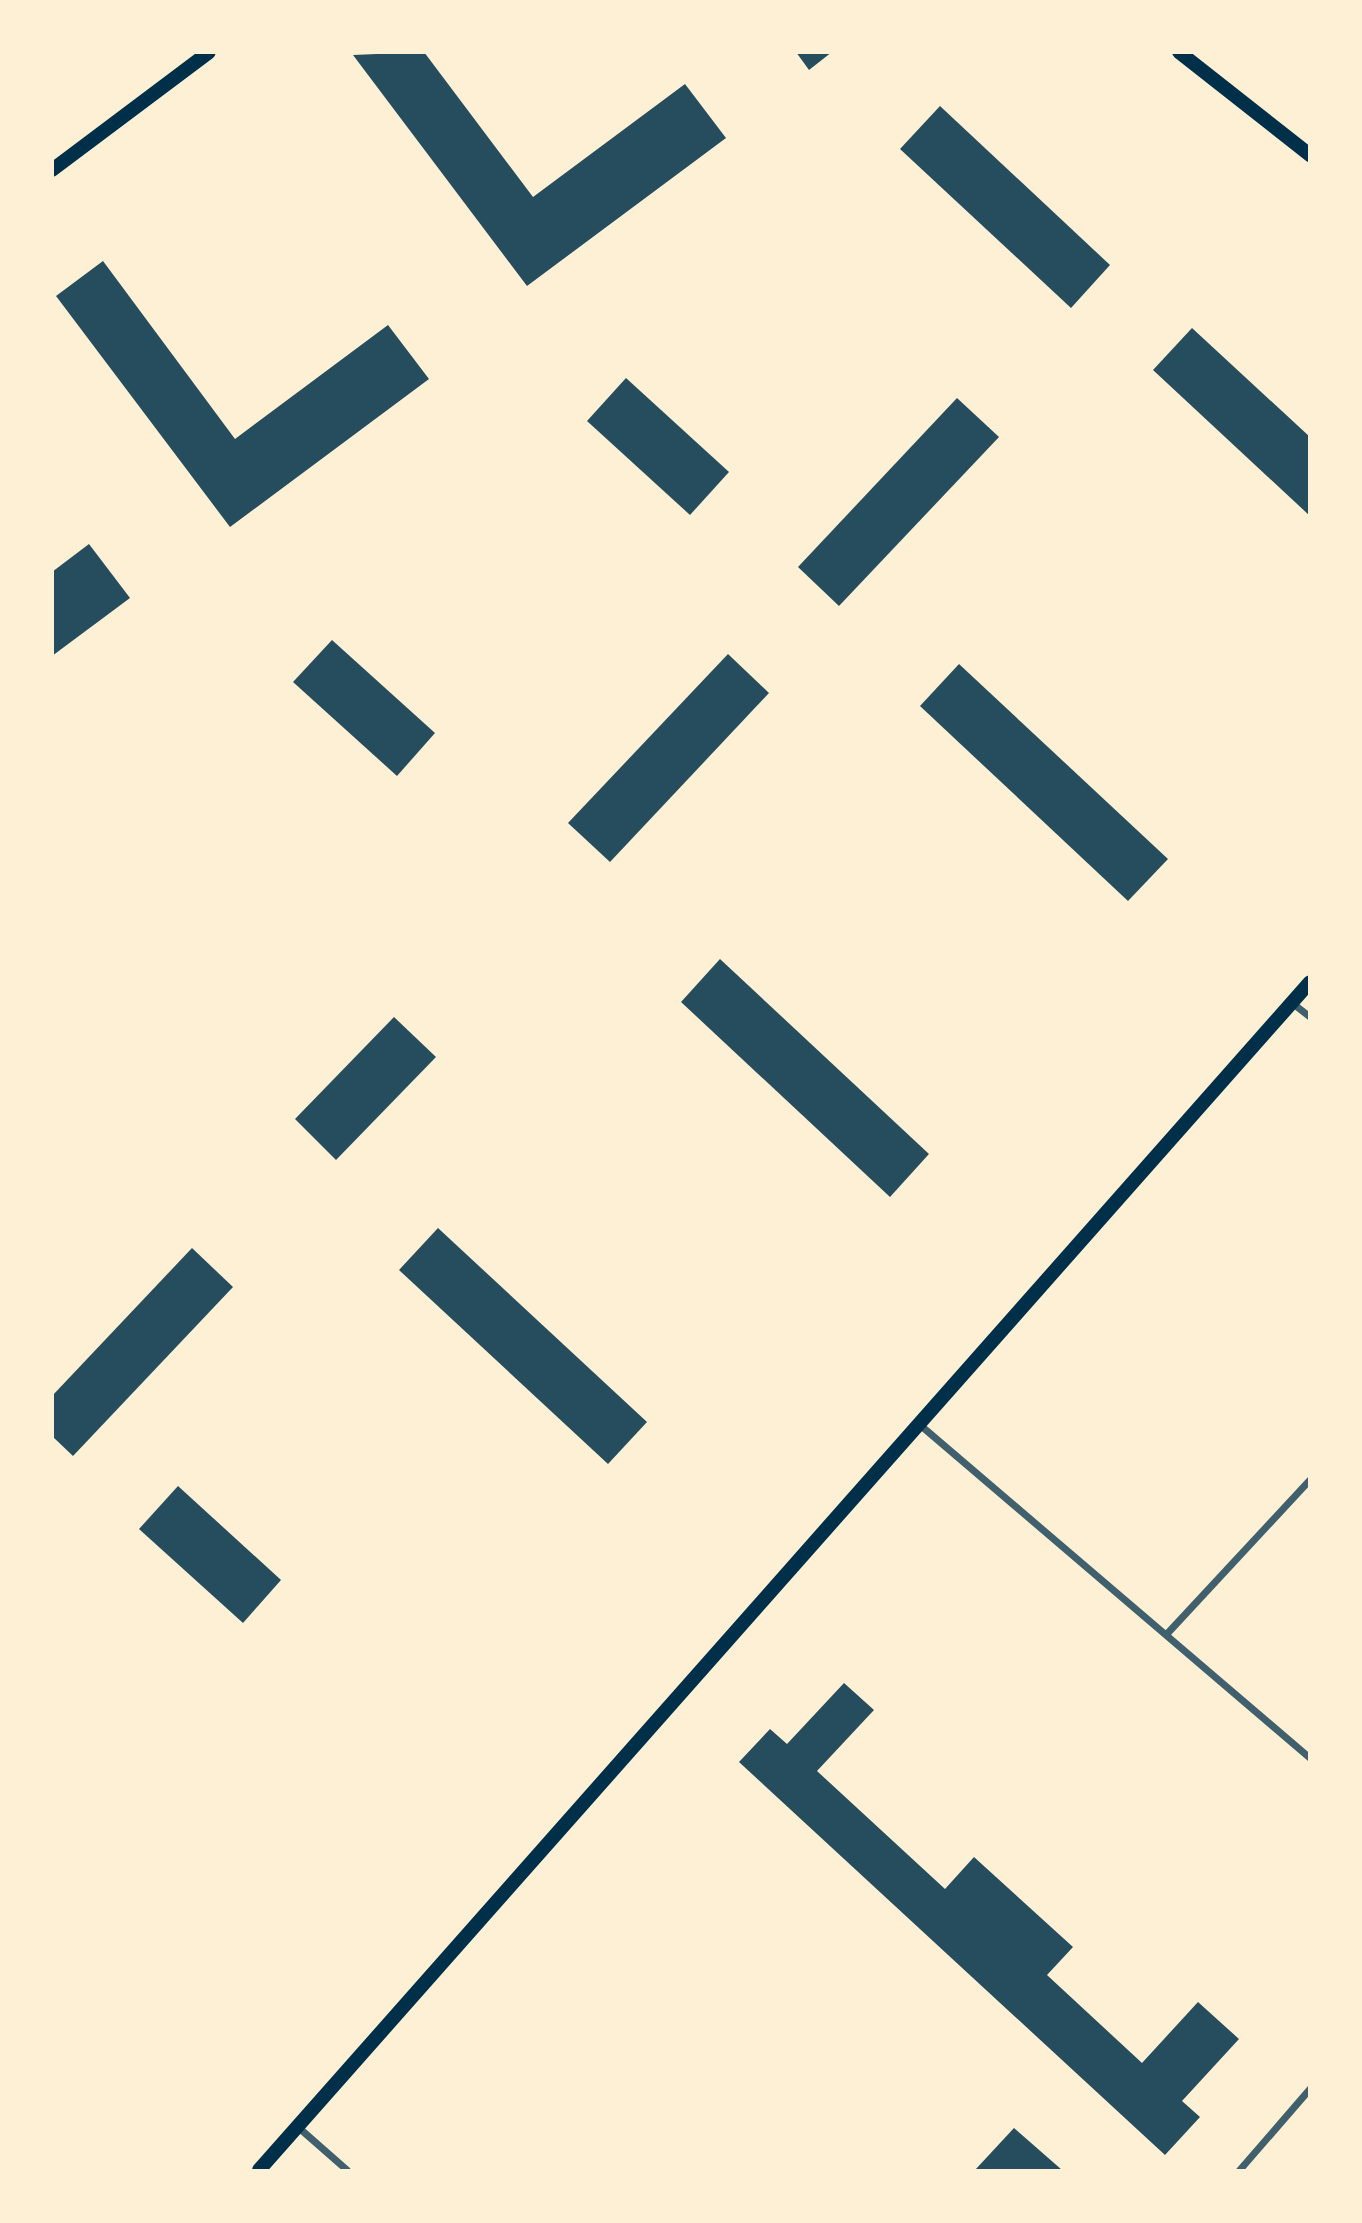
<!DOCTYPE html>
<style>
body{margin:0}
#map{position:relative;width:1362px;height:2223px;overflow:hidden;background:#fdf0d5;font-family:Signika,sans-serif}
div>[style]{position:absolute}
.building>*{inset:0;background:#264d5e}
.minor>*{height:7px;margin:-3.5px;padding:0 3.5px;transform-origin:3.5px;border-radius:3.5px;background:#3f606c}
.secondary>*{height:14px;margin:-7px;padding:0 7px;transform-origin:7px;border-radius:7px;background:#003049}
span{translate:-50% -50%;white-space:nowrap;text-align:center;line-height:1.15;-webkit-text-stroke:5px #fdf0d5;paint-order:stroke}
.frame{position:absolute;inset:0;border:54px solid #fdf0d5;pointer-events:none}
</style>
<div id="map">
<div class="building">
<div style="clip-path:polygon(424px 52px,533px 197px,685px 84px,726px 138px,527px 286px,353px 55px)"></div>
<div style="clip-path:polygon(796px 52px,832px 52px,809px 70px)"></div>
<div style="clip-path:polygon(940px 106px,1110px 265px,1071px 308px,900px 149px)"></div>
<div style="clip-path:polygon(103px 261px,235px 439px,388px 325px,429px 379px,230px 527px,56px 296px)"></div>
<div style="clip-path:polygon(1192px 328px,1310px 437px,1310px 516px,1153px 370px)"></div>
<div style="clip-path:polygon(626px 378px,729px 472px,690px 515px,587px 421px)"></div>
<div style="clip-path:polygon(957px 398px,999px 437px,839px 606px,798px 567px)"></div>
<div style="clip-path:polygon(89px 544px,130px 598px,52px 656px,52px 572px)"></div>
<div style="clip-path:polygon(332px 640px,435px 733px,397px 776px,293px 682px)"></div>
<div style="clip-path:polygon(728px 654px,769px 693px,610px 862px,568px 823px)"></div>
<div style="clip-path:polygon(959px 664px,1168px 859px,1128px 901px,920px 706px)"></div>
<div style="clip-path:polygon(720px 959px,929px 1154px,890px 1197px,681px 1002px)"></div>
<div style="clip-path:polygon(394px 1017px,436px 1057px,336px 1160px,295px 1119px)"></div>
<div style="clip-path:polygon(438px 1228px,647px 1422px,608px 1464px,399px 1270px)"></div>
<div style="clip-path:polygon(192px 1248px,233px 1287px,73px 1456px,52px 1436px,52px 1396px)"></div>
<div style="clip-path:polygon(178px 1486px,281px 1580px,243px 1623px,139px 1529px)"></div>
<div style="clip-path:polygon(844px 1683px,874px 1710px,817px 1771px,945px 1889px,974px 1857px,1073px 1947px,1047px 1975px,1142px 2063px,1198px 2002px,1239px 2039px,1182px 2101px,1200px 2117px,1165px 2155px,739px 1762px,770px 1729px,787px 1744px)"></div>
<div style="clip-path:polygon(1014px 2128px,1062px 2170px,975px 2170px)"></div>
</div>
<div class="minor">
<div style="left:1291px;top:1002px;width:24px;rotate:38deg"></div>
<div style="left:919px;top:1424px;width:514px;rotate:40.5deg"></div>
<div style="left:1166px;top:1634px;width:212px;rotate:-47.1deg"></div>
<div style="left:298px;top:2127px;width:65px;rotate:41.3deg"></div>
<div style="left:1239px;top:2170px;width:108px;rotate:-49.1deg"></div>
</div>
<div class="secondary">
<div style="left:1179px;top:52px;width:167px;rotate:38.2deg"></div>
<div style="left:52px;top:170px;width:196px;rotate:-36.9deg"></div>
<div style="left:259px;top:2170px;width:1586px;rotate:-48.5deg"></div>
</div>
<div class="frame"></div>
</div>
